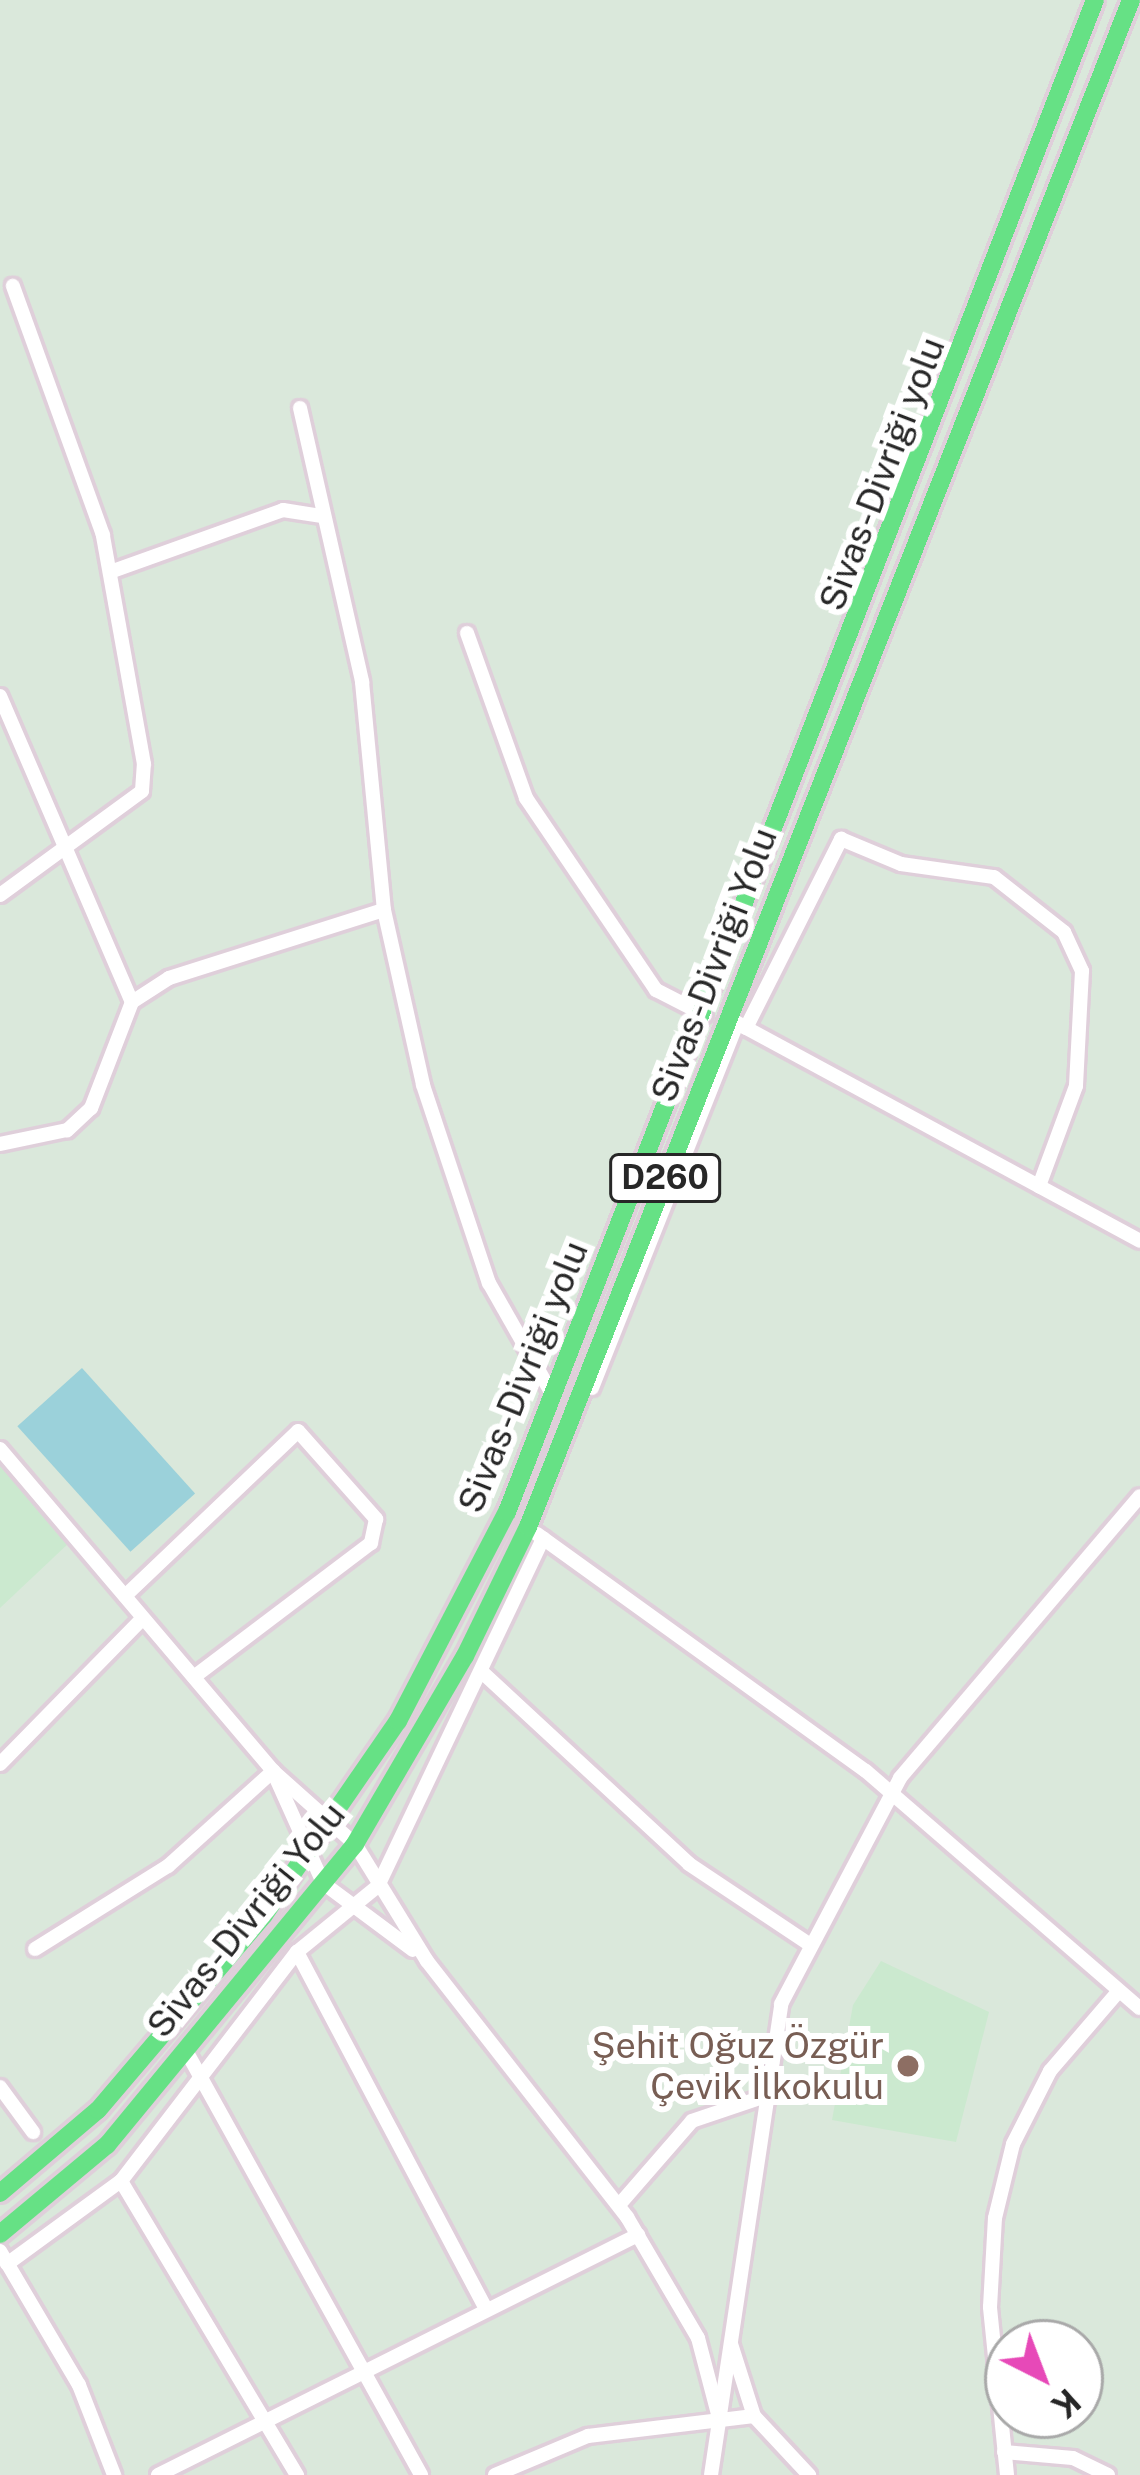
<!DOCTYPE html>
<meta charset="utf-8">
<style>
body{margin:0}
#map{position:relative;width:1140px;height:2475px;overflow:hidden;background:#dae8db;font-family:"Public Sans",sans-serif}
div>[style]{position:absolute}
.education>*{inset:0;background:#cbe9cf}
.green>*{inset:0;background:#9bd1da;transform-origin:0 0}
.roads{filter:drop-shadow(3px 0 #dfcfda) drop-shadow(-3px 0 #dfcfda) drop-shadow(0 3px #dfcfda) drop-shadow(0 -3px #dfcfda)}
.minor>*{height:14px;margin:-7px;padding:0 7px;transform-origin:7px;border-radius:7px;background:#fff}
.major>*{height:18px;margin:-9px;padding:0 9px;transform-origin:9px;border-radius:9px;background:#66e185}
.dots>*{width:33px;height:33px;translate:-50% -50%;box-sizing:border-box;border:6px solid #fff;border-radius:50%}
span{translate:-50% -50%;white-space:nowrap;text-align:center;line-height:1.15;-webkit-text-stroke:12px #fff;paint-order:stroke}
.shield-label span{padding:3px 9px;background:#fff;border:3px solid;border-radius:9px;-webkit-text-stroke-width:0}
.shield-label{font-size:33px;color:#272727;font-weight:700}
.street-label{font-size:36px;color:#272727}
.education-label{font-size:36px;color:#785e54}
.right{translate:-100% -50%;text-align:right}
.north{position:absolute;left:984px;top:2319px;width:120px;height:120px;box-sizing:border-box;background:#fff;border:3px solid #a9a9a9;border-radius:50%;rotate:138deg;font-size:33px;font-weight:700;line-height:48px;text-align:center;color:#272727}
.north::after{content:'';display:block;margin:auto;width:42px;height:54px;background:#e749b8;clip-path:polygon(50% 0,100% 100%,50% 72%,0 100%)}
</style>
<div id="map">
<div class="education">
<i style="clip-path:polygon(0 1465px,70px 1542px,0 1608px)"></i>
<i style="clip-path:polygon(881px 1961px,989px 2012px,956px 2142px,832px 2120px,853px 2005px)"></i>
</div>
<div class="green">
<i style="left:82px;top:1368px;width:169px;height:87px;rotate:48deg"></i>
</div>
<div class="roads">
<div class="minor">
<i style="left:300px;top:408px;width:281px;rotate:77.2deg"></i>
<i style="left:362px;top:682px;width:229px;rotate:84.5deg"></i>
<i style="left:384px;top:910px;width:179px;rotate:77.4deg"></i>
<i style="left:423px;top:1085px;width:209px;rotate:71.6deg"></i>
<i style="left:489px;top:1283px;width:125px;rotate:60.4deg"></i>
<i style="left:110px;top:572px;width:184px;rotate:-19.7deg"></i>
<i style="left:283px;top:510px;width:38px;rotate:9deg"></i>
<i style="left:467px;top:633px;width:175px;rotate:70.3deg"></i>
<i style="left:526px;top:798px;width:232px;rotate:55.9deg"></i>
<i style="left:656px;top:990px;width:55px;rotate:27deg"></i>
<i style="left:0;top:696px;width:333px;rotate:66.7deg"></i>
<i style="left:132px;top:1002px;width:114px;rotate:111.1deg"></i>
<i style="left:91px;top:1108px;width:33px;rotate:137deg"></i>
<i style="left:67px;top:1130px;width:68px;rotate:168.2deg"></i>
<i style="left:0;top:895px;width:176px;rotate:-36.2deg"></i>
<i style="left:142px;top:791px;width:27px;rotate:-86deg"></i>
<i style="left:144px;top:764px;width:233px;rotate:-100.2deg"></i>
<i style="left:103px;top:535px;width:265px;rotate:-109.9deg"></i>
<i style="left:132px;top:1002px;width:44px;rotate:-33deg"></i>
<i style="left:169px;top:978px;width:225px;rotate:-17.6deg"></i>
<i style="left:746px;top:1028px;width:212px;rotate:-63.3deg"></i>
<i style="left:841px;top:839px;width:65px;rotate:22.6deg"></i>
<i style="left:901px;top:864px;width:94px;rotate:8deg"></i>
<i style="left:994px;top:877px;width:89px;rotate:38.2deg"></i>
<i style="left:1064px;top:932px;width:43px;rotate:65.2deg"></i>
<i style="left:1082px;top:971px;width:115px;rotate:93deg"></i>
<i style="left:1076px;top:1086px;width:107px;rotate:110.3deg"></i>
<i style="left:592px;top:1388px;width:393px;rotate:-68.3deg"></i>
<i style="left:737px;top:1023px;width:458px;rotate:28.4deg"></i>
<i style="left:0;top:1449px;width:422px;rotate:49.7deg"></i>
<i style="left:273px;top:1771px;width:110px;rotate:41.7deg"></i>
<i style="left:355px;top:1844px;width:137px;rotate:58.4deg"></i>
<i style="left:427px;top:1961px;width:325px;rotate:52deg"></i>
<i style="left:627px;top:2217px;width:140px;rotate:59.6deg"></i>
<i style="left:698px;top:2338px;width:83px;rotate:75.3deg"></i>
<i style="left:537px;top:1534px;width:405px;rotate:35.8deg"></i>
<i style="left:866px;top:1771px;width:362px;rotate:40.9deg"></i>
<i style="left:125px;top:1596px;width:239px;rotate:-43.6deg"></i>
<i style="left:298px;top:1431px;width:118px;rotate:48.4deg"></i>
<i style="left:376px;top:1519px;width:25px;rotate:102deg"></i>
<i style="left:371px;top:1543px;width:222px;rotate:142.9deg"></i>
<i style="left:482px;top:1672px;width:282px;rotate:42.8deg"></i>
<i style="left:689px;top:1864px;width:144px;rotate:33.7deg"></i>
<i style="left:0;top:1764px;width:204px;rotate:-45.6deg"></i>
<i style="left:275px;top:1776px;width:117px;rotate:65.8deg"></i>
<i style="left:323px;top:1883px;width:112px;rotate:36.7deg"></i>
<i style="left:35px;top:1949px;width:157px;rotate:-32deg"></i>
<i style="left:168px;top:1866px;width:142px;rotate:-42.1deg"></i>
<i style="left:297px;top:1952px;width:399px;rotate:62.1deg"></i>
<i style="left:185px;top:2049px;width:487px;rotate:61deg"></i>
<i style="left:0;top:2087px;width:56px;rotate:53.7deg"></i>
<i style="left:121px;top:2181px;width:343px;rotate:59.1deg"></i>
<i style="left:619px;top:2205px;width:111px;rotate:-49deg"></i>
<i style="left:692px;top:2121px;width:72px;rotate:-18.7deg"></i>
<i style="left:0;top:2251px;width:156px;rotate:59.5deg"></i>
<i style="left:79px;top:2385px;width:97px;rotate:68.7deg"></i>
<i style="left:7px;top:2264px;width:141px;rotate:-36.1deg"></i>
<i style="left:121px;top:2181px;width:289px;rotate:-52.5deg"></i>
<i style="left:297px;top:1952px;width:104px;rotate:-39.2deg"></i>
<i style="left:378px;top:1886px;width:385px;rotate:-64.6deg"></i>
<i style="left:731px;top:2344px;width:76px;rotate:72.3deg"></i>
<i style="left:754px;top:2416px;width:81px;rotate:47deg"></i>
<i style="left:1004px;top:2452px;width:69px;rotate:5deg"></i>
<i style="left:1073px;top:2458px;width:39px;rotate:26deg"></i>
<i style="left:158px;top:2475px;width:537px;rotate:-26.57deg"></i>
<i style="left:495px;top:2475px;width:101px;rotate:-22.8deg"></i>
<i style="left:588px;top:2436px;width:167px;rotate:-6.9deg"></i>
<i style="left:711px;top:2475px;width:476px;rotate:-81.5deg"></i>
<i style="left:781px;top:2004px;width:255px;rotate:-62.2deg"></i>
<i style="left:900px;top:1778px;width:370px;rotate:-49.6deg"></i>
<i style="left:1007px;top:2475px;width:169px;rotate:-95.8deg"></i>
<i style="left:990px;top:2307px;width:89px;rotate:-86.8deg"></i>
<i style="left:995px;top:2218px;width:76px;rotate:-76.3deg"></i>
<i style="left:1013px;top:2144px;width:82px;rotate:-63.1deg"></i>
<i style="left:1050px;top:2071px;width:104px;rotate:-49.3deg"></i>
</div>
<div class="major">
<i style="left:0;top:2193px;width:128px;rotate:-40.3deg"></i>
<i style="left:98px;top:2110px;width:256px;rotate:-49.6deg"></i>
<i style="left:264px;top:1915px;width:236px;rotate:-55.4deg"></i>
<i style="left:398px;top:1721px;width:236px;rotate:-62.5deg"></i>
<i style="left:507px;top:1512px;width:1622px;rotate:-68.75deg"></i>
<i style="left:0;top:2234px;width:139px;rotate:-39.8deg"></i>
<i style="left:107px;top:2145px;width:390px;rotate:-50.5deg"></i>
<i style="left:355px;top:1844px;width:218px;rotate:-59.7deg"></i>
<i style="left:465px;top:1656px;width:144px;rotate:-64deg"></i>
<i style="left:528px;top:1527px;width:1642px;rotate:-68.45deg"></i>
</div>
</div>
<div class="dots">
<i style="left:908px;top:2066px;background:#8d6e63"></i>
</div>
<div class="shield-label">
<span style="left:665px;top:1178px">D260</span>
</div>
<div class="street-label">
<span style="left:882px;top:474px;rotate:-69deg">Sivas-Divriği yolu</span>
<span style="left:714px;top:965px;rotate:-69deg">Sivas-Divriği Yolu</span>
<span style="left:523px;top:1377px;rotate:-68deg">Sivas-Divriği yolu</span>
<span style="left:246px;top:1920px;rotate:-51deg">Sivas-Divriği Yolu</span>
</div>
<div class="education-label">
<span class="right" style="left:884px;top:2066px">Şehit Oğuz Özgür<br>Çevik İlkokulu</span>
</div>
<div class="north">K</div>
</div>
